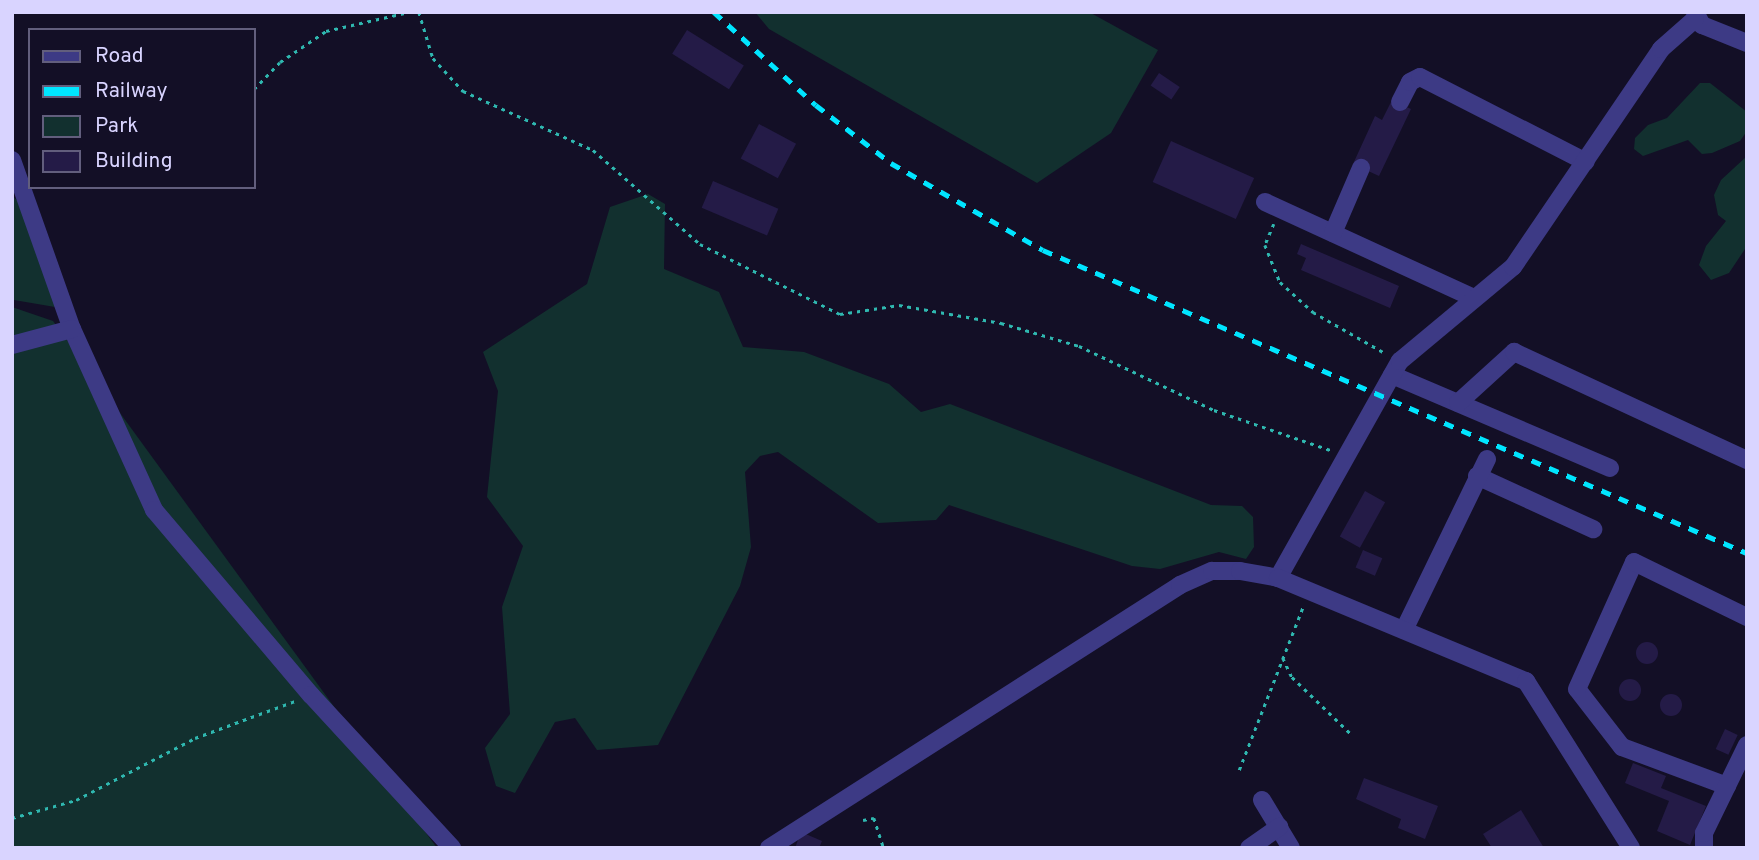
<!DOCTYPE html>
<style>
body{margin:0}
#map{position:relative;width:1759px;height:860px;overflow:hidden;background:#130f26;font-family:Overpass,sans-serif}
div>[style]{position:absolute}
.green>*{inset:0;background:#12302f}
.building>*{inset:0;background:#241b47;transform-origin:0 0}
.round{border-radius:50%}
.path>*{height:2.5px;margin-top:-1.25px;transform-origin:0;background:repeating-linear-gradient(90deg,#2fb8b0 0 3.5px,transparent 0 8.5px)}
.minor>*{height:18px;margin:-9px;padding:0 9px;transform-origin:9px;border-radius:9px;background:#3d3a85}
.rail>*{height:4.5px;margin-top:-2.25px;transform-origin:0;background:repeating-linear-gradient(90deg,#00e5ff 0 10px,transparent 0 19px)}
span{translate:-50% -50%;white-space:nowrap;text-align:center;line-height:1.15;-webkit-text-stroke:7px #130f26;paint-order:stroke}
.frame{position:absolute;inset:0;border:14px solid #d9d4ff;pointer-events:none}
.legend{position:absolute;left:28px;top:28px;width:228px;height:161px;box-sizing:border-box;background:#130f26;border:2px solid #625e7d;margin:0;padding:9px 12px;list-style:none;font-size:21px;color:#d9d4ff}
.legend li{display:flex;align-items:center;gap:14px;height:35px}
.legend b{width:35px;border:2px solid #625e7d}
</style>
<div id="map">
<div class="green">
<i style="clip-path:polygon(755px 12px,1089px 12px,1158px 50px,1111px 133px,1037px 183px,769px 29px)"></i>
<i style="clip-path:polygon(1700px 83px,1710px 83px,1747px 112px,1747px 131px,1740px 141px,1712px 153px,1702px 154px,1688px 140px,1643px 156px,1634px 149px,1635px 138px,1648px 125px,1667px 118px)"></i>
<i style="clip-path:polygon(1747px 156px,1747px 246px,1729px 273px,1711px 280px,1699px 265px,1706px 246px,1726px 221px,1718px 215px,1714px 195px,1721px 180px)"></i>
<i style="clip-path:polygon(648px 194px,665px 204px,664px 269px,719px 292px,743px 347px,804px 352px,889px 384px,921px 412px,950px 404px,1211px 505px,1242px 506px,1253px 517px,1254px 547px,1246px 559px,1219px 552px,1160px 569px,1132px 566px,949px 505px,936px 520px,878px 523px,778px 452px,760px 456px,745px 472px,751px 547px,740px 586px,658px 745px,597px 750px,575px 718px,555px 722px,515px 793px,496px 786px,485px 748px,510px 714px,502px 607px,523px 546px,487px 497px,498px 391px,483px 352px,587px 284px,610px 207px)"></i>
<i style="clip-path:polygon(12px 196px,34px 214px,63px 294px,55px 307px,14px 300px)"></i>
<i style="clip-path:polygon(12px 307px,53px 321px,437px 848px,12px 848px)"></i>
</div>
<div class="building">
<i style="left:687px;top:30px;width:67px;height:28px;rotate:32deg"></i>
<i style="left:1159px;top:73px;width:25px;height:15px;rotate:34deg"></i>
<i style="clip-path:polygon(1392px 100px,1411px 109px,1379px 176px,1353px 164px,1375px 116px,1382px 120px)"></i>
<i style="left:759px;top:124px;width:42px;height:39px;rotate:28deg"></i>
<i style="left:1171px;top:141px;width:91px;height:45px;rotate:24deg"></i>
<i style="left:713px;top:181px;width:71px;height:29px;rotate:23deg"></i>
<i style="clip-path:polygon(1301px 244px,1399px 286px,1390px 308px,1301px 270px,1306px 258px,1297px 254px)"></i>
<i style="left:1365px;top:491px;width:23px;height:52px;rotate:29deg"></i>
<i style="left:1363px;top:550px;width:21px;height:19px;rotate:23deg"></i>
<i class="round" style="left:1636px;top:642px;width:22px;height:22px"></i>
<i class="round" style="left:1619px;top:679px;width:22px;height:22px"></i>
<i class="round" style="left:1660px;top:694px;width:22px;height:22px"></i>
<i style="left:1725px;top:729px;width:14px;height:22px;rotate:25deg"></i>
<i style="clip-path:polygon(1633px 763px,1666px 776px,1661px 788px,1706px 806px,1690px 845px,1657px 831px,1669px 801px,1625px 783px)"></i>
<i style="clip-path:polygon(1364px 778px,1438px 806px,1425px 839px,1398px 828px,1401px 819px,1356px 799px)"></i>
<i style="clip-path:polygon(1521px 810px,1544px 848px,1492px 848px,1483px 834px)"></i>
<i style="clip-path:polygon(801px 832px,822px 841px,819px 848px,795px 848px)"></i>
</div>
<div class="path">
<i style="left:419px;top:12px;width:48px;rotate:73.1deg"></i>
<i style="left:433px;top:58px;width:45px;rotate:47.7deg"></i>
<i style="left:463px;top:91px;width:143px;rotate:24.4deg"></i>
<i style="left:593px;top:150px;width:142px;rotate:41.3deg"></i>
<i style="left:700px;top:244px;width:157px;rotate:26.6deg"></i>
<i style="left:840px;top:314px;width:60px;rotate:-8.7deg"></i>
<i style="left:899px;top:305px;width:104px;rotate:10deg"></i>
<i style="left:1001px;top:323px;width:81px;rotate:16.4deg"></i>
<i style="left:1079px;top:346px;width:149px;rotate:25.4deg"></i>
<i style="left:1214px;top:410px;width:123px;rotate:19deg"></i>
<i style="left:254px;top:89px;width:37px;rotate:-46deg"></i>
<i style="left:280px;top:62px;width:55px;rotate:-34deg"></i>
<i style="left:326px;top:31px;width:85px;rotate:-12.9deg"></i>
<i style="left:1274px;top:224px;width:23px;rotate:113deg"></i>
<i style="left:1265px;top:245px;width:40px;rotate:68deg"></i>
<i style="left:1280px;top:282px;width:45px;rotate:42.3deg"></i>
<i style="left:1313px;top:312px;width:83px;rotate:29.7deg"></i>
<i style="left:1283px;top:658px;width:21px;rotate:65deg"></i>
<i style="left:1292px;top:677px;width:81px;rotate:44deg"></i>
<i style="left:1239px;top:770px;width:175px;rotate:-68.6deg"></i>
<i style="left:12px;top:818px;width:66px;rotate:-15.7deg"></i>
<i style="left:76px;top:800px;width:134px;rotate:-27.5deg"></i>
<i style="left:195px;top:738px;width:107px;rotate:-20.3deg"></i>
<i style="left:863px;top:820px;width:11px;rotate:-10deg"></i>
<i style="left:874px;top:818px;width:32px;rotate:72deg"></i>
</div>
<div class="minor">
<i style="left:1695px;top:12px;width:15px;rotate:62deg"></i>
<i style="left:1702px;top:25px;width:48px;rotate:21.8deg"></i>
<i style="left:1400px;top:102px;width:22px;rotate:-63deg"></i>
<i style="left:1410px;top:82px;width:11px;rotate:-27deg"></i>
<i style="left:1420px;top:77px;width:186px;rotate:27.1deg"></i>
<i style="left:12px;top:160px;width:179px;rotate:70.5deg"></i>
<i style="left:72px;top:329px;width:199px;rotate:65.6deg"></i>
<i style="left:154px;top:510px;width:243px;rotate:49.7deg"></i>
<i style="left:311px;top:695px;width:208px;rotate:47.3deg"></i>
<i style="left:1265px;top:202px;width:228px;rotate:24.7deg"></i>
<i style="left:1333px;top:233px;width:71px;rotate:-66.7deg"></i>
<i style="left:12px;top:345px;width:62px;rotate:-14.9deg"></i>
<i style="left:1392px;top:375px;width:237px;rotate:23.1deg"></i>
<i style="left:1458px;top:403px;width:76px;rotate:-42.3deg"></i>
<i style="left:1514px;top:352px;width:257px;rotate:24.9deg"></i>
<i style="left:1477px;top:476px;width:128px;rotate:24.6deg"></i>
<i style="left:1278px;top:578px;width:249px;rotate:-60.7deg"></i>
<i style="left:1400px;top:361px;width:147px;rotate:-39.8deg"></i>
<i style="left:1513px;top:267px;width:263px;rotate:-55.8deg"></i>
<i style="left:1661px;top:49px;width:45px;rotate:-41.4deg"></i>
<i style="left:1404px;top:630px;width:190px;rotate:-64.1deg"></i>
<i style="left:1727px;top:786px;width:112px;rotate:-159.6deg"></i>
<i style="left:1622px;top:747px;width:73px;rotate:-127.8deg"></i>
<i style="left:1577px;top:689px;width:139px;rotate:-65.8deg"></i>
<i style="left:1634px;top:562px;width:126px;rotate:26deg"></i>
<i style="left:1262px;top:800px;width:56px;rotate:58.9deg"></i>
<i style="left:769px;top:848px;width:488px;rotate:-32.6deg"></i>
<i style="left:1180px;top:585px;width:35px;rotate:-24deg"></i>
<i style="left:1212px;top:571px;width:28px"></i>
<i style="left:1240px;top:571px;width:39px;rotate:10deg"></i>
<i style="left:1278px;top:578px;width:269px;rotate:22.6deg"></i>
<i style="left:1526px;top:681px;width:197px;rotate:57.8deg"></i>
<i style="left:1249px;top:848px;width:37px;rotate:-35deg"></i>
<i style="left:1704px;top:848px;width:15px;rotate:-90deg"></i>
<i style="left:1704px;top:833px;width:98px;rotate:-64deg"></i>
</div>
<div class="rail">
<i style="left:714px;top:12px;width:138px;rotate:42.4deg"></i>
<i style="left:816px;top:105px;width:95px;rotate:37.7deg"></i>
<i style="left:891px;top:163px;width:175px;rotate:29.8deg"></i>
<i style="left:1043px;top:250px;width:766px;rotate:23.29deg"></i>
</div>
<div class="frame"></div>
<ul class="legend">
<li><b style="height:9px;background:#3d3a85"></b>Road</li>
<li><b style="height:9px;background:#00e5ff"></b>Railway</li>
<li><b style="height:19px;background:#12302f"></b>Park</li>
<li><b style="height:19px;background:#241b47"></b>Building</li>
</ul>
</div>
